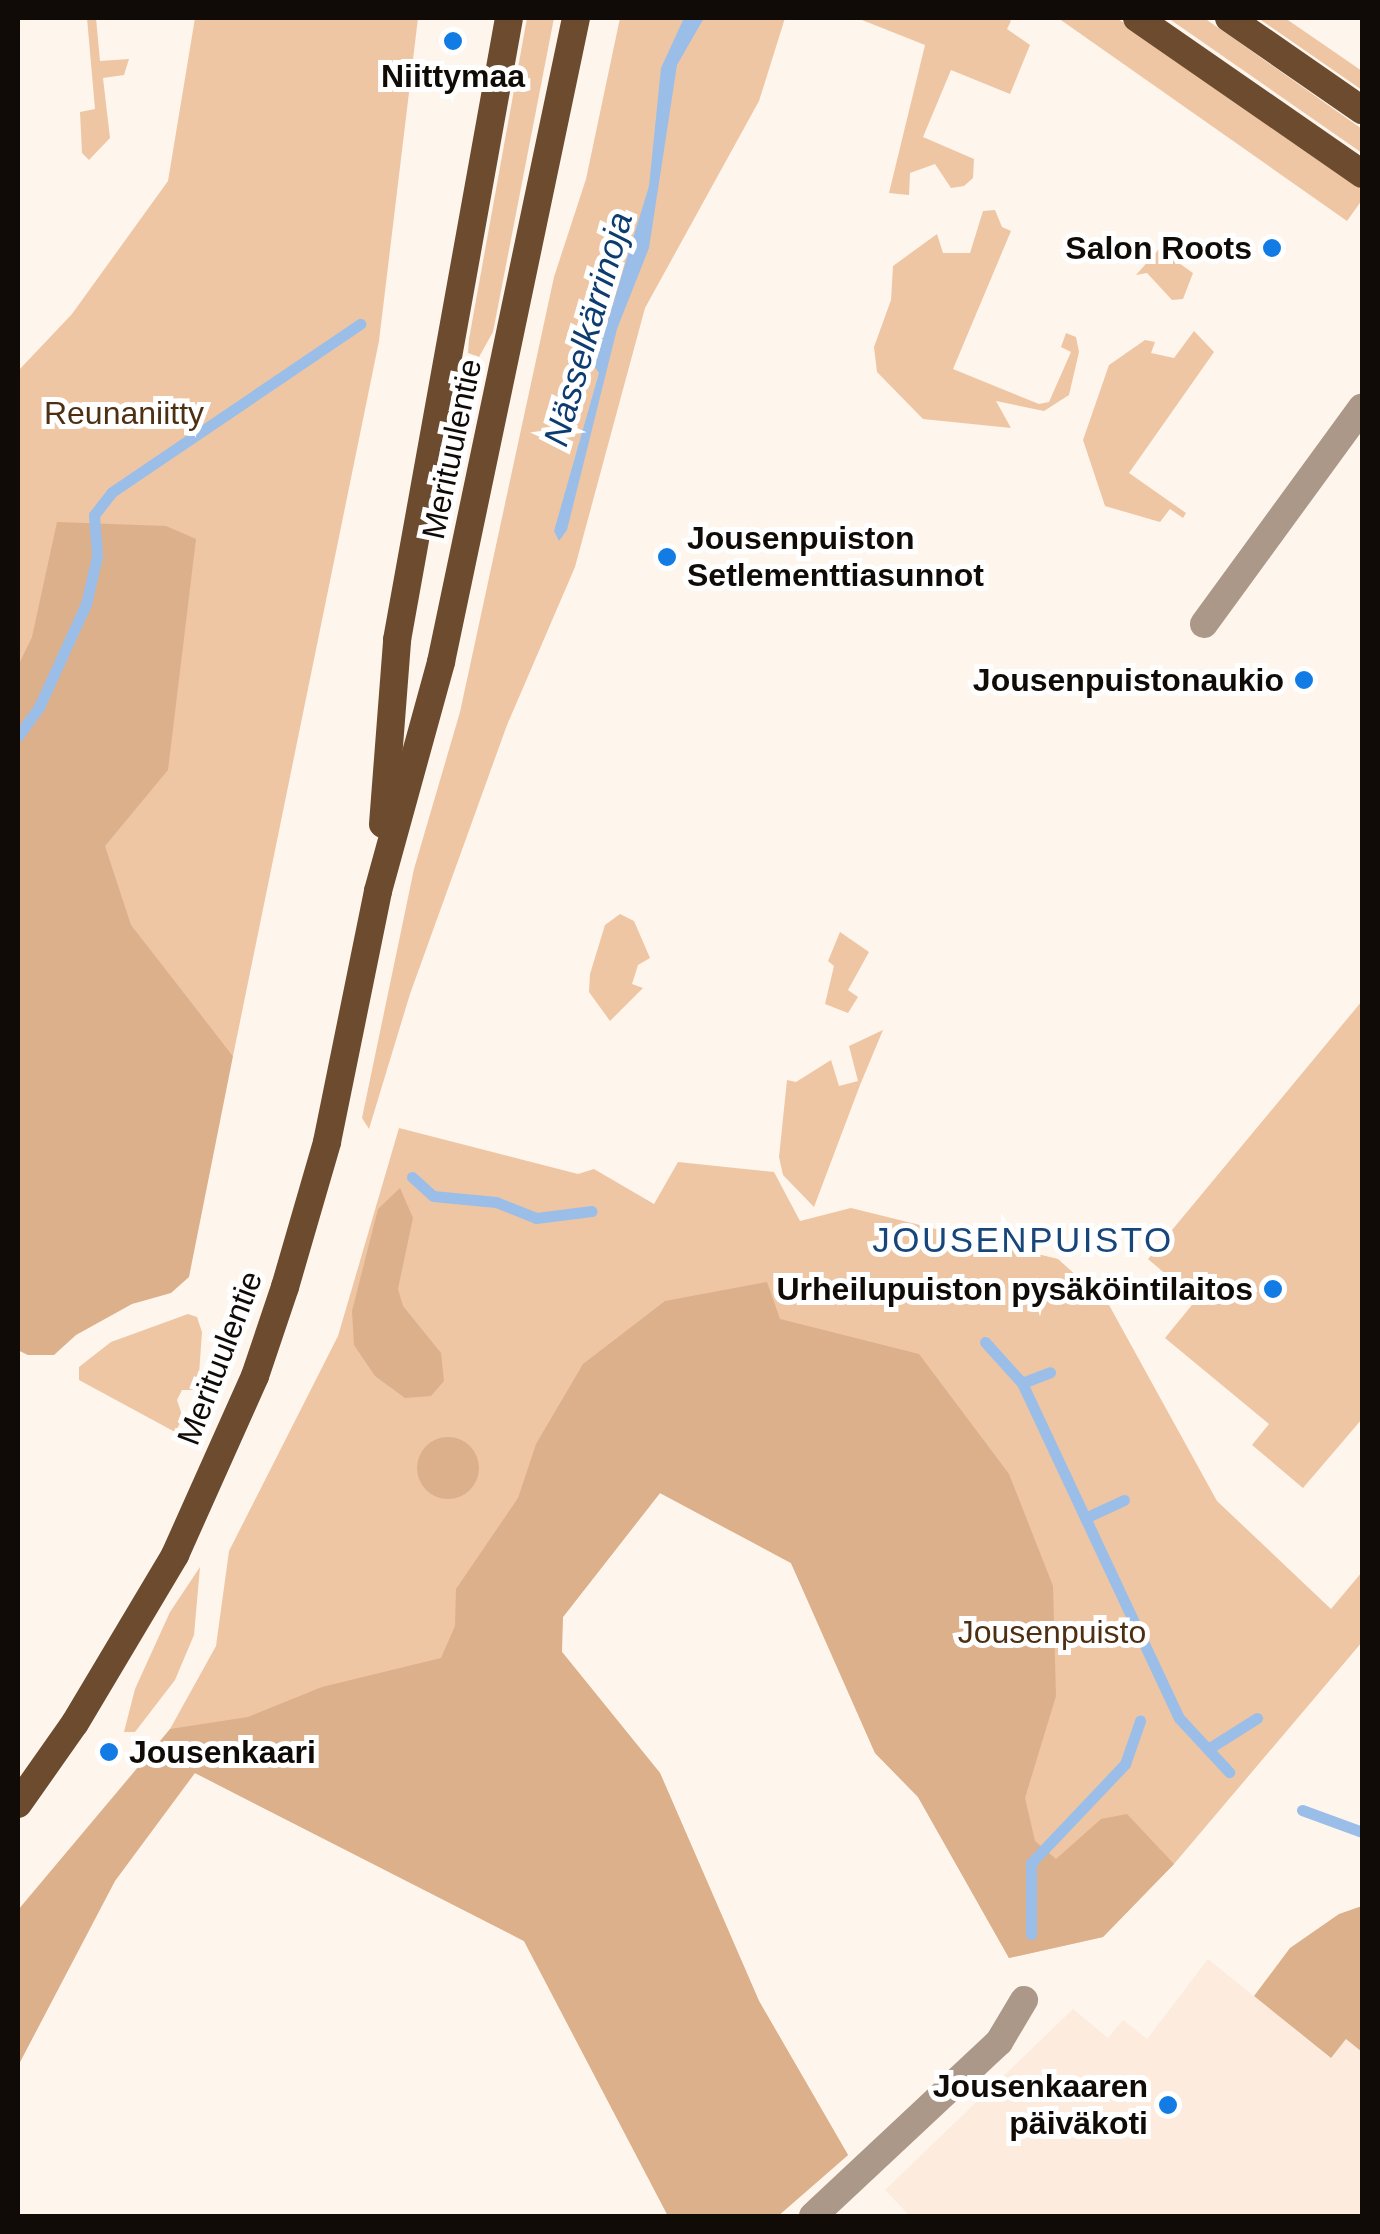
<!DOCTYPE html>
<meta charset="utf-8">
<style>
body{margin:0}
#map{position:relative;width:1380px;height:2234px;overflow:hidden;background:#fef5ed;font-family:Helvetica,sans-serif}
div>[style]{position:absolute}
.built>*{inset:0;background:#fdebdd}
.green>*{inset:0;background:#eec6a4}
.forest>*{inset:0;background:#dcb08a}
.round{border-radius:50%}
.water>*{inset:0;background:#9bbee9}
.stream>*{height:11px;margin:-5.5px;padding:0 5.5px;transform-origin:5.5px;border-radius:5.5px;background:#9bbee9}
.minor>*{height:28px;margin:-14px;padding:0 14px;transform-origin:14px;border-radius:14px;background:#ab9888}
.primary>*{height:28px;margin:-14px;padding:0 14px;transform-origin:14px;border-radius:14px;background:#6c4b2e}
.dots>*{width:28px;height:28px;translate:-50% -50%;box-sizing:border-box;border:5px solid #fff;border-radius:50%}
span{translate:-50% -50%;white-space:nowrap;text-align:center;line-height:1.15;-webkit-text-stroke:10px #fff;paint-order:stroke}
.poi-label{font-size:32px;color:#100b07;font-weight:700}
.right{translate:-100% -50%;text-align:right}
.left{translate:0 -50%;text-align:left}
.park-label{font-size:32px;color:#4e2f12}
.street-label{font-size:32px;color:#100b07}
.water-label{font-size:35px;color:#0c3c70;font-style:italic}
.neighbourhood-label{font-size:35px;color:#19467a;letter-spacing:2.5px}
.frame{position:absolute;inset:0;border:20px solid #100b07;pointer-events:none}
</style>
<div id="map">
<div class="built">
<i style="clip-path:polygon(1208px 1959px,1330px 2058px,1346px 2039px,1362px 2052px,1362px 2216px,910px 2216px,885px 2190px,1073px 2009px,1108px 2038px,1123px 2020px,1147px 2039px)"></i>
</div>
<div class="green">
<i style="clip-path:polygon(87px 18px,96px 18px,100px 61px,129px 59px,124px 75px,103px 78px,110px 138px,89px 160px,82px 153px,80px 112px,95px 109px)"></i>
<i style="clip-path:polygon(195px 18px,418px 18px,379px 341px,233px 1056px,131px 926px,28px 1355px,18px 1350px,18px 371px,72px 314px,168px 181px)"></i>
<i style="clip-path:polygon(527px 18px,554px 18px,493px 332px,479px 357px,468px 353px,469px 339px)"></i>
<i style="clip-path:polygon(620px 18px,785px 18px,759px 101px,645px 308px,575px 567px,507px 725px,410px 994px,369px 1129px,362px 1118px,414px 869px,460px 712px,554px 277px,586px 179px)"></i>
<i style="clip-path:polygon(857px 18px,1006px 18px,1011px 21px,1007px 29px,1030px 45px,1010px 94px,951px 70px,923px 137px,974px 159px,973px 178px,964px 186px,951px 188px,935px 164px,910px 173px,909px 195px,889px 193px,925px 45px)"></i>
<i style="clip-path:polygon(1058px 18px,1117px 18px,1362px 190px,1362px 200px,1347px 221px)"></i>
<i style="clip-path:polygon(1168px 18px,1204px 18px,1236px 40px,1362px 129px,1362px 153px)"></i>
<i style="clip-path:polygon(1258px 18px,1285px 18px,1362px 71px,1362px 90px)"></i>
<i style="clip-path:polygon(995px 210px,1002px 227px,1011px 231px,953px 369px,1039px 404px,1049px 402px,1071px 352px,1061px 347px,1066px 333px,1076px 337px,1079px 352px,1069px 395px,1044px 411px,996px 401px,1011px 428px,923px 419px,877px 372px,874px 347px,891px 300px,893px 266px,937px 234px,943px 253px,970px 253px,983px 211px)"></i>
<i style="clip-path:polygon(1159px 249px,1193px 273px,1183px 299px,1172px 300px,1147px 273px,1136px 275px)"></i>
<i style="clip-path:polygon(1194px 331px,1214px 352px,1129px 473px,1186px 513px,1183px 518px,1170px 509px,1160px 522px,1105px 506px,1083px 440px,1109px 365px,1145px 340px,1155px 342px,1151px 353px,1174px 358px)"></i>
<i style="clip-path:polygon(620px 914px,634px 921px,650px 958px,638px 965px,632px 984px,643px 988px,610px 1021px,589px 992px,590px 974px,605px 925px)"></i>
<i style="clip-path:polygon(840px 932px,869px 952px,848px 990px,858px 997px,848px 1013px,825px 1004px,834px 966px,828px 961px)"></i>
<i style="clip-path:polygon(1362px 1001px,1362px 1419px,1303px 1488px,1252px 1445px,1269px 1424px,1165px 1338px,1196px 1300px,1148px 1259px)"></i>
<i style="clip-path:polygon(883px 1030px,860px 1085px,814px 1207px,783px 1175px,779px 1157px,787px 1080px,796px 1082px,831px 1060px,839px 1086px,858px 1081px,849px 1046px)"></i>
<i style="clip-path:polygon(399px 1128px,578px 1174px,594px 1169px,654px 1204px,678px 1162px,774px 1172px,800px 1221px,851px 1208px,1058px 1259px,1109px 1305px,1217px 1501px,1331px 1609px,1362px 1572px,1362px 1642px,1174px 1864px,1103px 1937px,1009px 1958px,918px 1797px,875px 1753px,791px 1563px,660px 1493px,563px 1617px,558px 1638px,562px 1652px,660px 1773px,759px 2001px,848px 2155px,778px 2216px,668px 2216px,524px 1941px,195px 1773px,170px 1729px,216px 1646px,229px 1551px,338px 1336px)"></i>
<i style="clip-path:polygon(188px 1314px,197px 1317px,202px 1332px,199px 1374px,193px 1390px,182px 1390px,177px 1400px,183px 1418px,175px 1432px,79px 1380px,79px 1367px,111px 1342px)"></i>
<i style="clip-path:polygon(200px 1567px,194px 1635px,175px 1680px,135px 1732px,124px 1732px,135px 1689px,170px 1612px)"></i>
</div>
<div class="forest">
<i style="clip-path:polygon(57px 522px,166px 526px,196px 539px,168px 770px,105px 846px,131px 925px,233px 1056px,189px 1277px,171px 1293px,132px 1304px,76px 1335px,54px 1355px,28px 1355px,18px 1350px,18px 666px,32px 637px)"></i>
<i style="clip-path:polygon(400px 1188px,413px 1218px,398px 1289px,403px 1306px,441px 1353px,444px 1381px,431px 1396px,405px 1398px,375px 1376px,354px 1345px,352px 1311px,378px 1209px)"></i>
<i style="clip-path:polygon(767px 1282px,780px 1319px,919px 1354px,1009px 1474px,1053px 1586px,1056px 1696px,1025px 1798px,1035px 1841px,1056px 1859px,1101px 1819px,1127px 1814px,1174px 1864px,1103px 1937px,1009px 1958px,918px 1797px,875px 1753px,791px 1563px,660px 1493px,563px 1617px,562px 1652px,660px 1773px,759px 2001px,848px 2155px,778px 2216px,668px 2216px,524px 1941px,195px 1773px,115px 1881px,18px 2066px,18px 1910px,170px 1729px,248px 1717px,322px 1687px,441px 1658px,455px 1626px,456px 1589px,518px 1498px,536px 1444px,583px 1364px,665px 1301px)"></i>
<i class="round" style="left:417px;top:1437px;width:62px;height:62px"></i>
<i style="clip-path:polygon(1362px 1906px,1362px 2052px,1346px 2039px,1331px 2058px,1254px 1996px,1290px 1948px,1339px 1914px)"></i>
</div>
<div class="water">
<i style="clip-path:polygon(684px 18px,704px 18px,677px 65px,649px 248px,617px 329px,567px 530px,559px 541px,554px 531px,599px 373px,594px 366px,649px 186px,661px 68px)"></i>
</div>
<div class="stream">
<i style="left:18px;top:736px;width:36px;rotate:-54deg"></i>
<i style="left:39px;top:707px;width:113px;rotate:-65.5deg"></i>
<i style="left:86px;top:604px;width:49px;rotate:-77.1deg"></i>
<i style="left:97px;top:556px;width:41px;rotate:-94.2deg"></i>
<i style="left:94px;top:515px;width:29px;rotate:-52deg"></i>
<i style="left:112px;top:492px;width:300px;rotate:-34.1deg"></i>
<i style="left:412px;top:1177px;width:28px;rotate:42deg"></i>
<i style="left:433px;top:1196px;width:63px;rotate:5.4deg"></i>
<i style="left:496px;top:1202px;width:43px;rotate:21.8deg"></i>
<i style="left:536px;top:1218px;width:56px;rotate:-7.1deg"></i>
<i style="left:985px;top:1342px;width:55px;rotate:47.9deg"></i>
<i style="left:1022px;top:1383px;width:370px;rotate:64.9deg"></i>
<i style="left:1179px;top:1718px;width:74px;rotate:47.2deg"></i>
<i style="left:1022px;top:1383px;width:30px;rotate:-21deg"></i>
<i style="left:1085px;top:1518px;width:43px;rotate:-24.8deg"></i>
<i style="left:1208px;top:1749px;width:58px;rotate:-32.3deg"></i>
<i style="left:1302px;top:1810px;width:64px;rotate:20.1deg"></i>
<i style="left:1031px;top:1934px;width:71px;rotate:-90deg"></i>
<i style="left:1031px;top:1863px;width:137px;rotate:-46.5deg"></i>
<i style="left:1125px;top:1764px;width:46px;rotate:-70.8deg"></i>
</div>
<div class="minor">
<i style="left:1204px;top:624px;width:268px;rotate:-53.9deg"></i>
<i style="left:813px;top:2216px;width:255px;rotate:-43.1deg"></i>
<i style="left:999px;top:2042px;width:49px;rotate:-59.2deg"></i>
</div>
<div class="primary">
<i style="left:1137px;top:18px;width:274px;rotate:34.7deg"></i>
<i style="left:1229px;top:18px;width:162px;rotate:34.7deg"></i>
<i style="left:383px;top:824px;width:185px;rotate:-85.6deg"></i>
<i style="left:397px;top:640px;width:632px;rotate:-79.79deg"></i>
<i style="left:18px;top:1804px;width:99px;rotate:-54.9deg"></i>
<i style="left:75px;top:1723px;width:196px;rotate:-59.2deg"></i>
<i style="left:175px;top:1555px;width:196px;rotate:-65.9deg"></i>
<i style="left:255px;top:1376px;width:94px;rotate:-71.4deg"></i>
<i style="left:285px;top:1287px;width:151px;rotate:-73.8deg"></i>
<i style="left:327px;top:1142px;width:256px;rotate:-78.5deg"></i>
<i style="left:378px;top:891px;width:238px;rotate:-74.6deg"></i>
<i style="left:441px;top:662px;width:658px;rotate:-78.16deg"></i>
</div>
<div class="dots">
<i style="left:453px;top:41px;background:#137ce4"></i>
<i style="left:1272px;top:248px;background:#137ce4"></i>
<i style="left:667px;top:557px;background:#137ce4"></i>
<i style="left:1304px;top:680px;background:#137ce4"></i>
<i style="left:1273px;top:1289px;background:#137ce4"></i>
<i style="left:109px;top:1752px;background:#137ce4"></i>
<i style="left:1168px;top:2105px;background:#137ce4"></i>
</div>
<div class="poi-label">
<span style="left:453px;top:76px">Niittymaa</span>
<span class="right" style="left:1252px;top:248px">Salon Roots</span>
<span class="left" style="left:687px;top:557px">Jousenpuiston<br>Setlementtiasunnot</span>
<span class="right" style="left:1284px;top:680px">Jousenpuistonaukio</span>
<span class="right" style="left:1253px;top:1289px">Urheilupuiston pysäköintilaitos</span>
<span class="left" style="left:129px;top:1752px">Jousenkaari</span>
<span class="right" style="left:1148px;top:2105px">Jousenkaaren<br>päiväkoti</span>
</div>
<div class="park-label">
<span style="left:124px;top:413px">Reunaniitty</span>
<span style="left:1052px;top:1632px">Jousenpuisto</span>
</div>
<div class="street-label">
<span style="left:452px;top:449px;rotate:-78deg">Merituulentie</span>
<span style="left:220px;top:1358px;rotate:-69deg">Merituulentie</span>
</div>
<div class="water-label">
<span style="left:588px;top:329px;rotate:-74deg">Nässelkärrinoja</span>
</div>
<div class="neighbourhood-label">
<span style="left:1023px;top:1240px">JOUSENPUISTO</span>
</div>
<div class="frame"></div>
</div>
